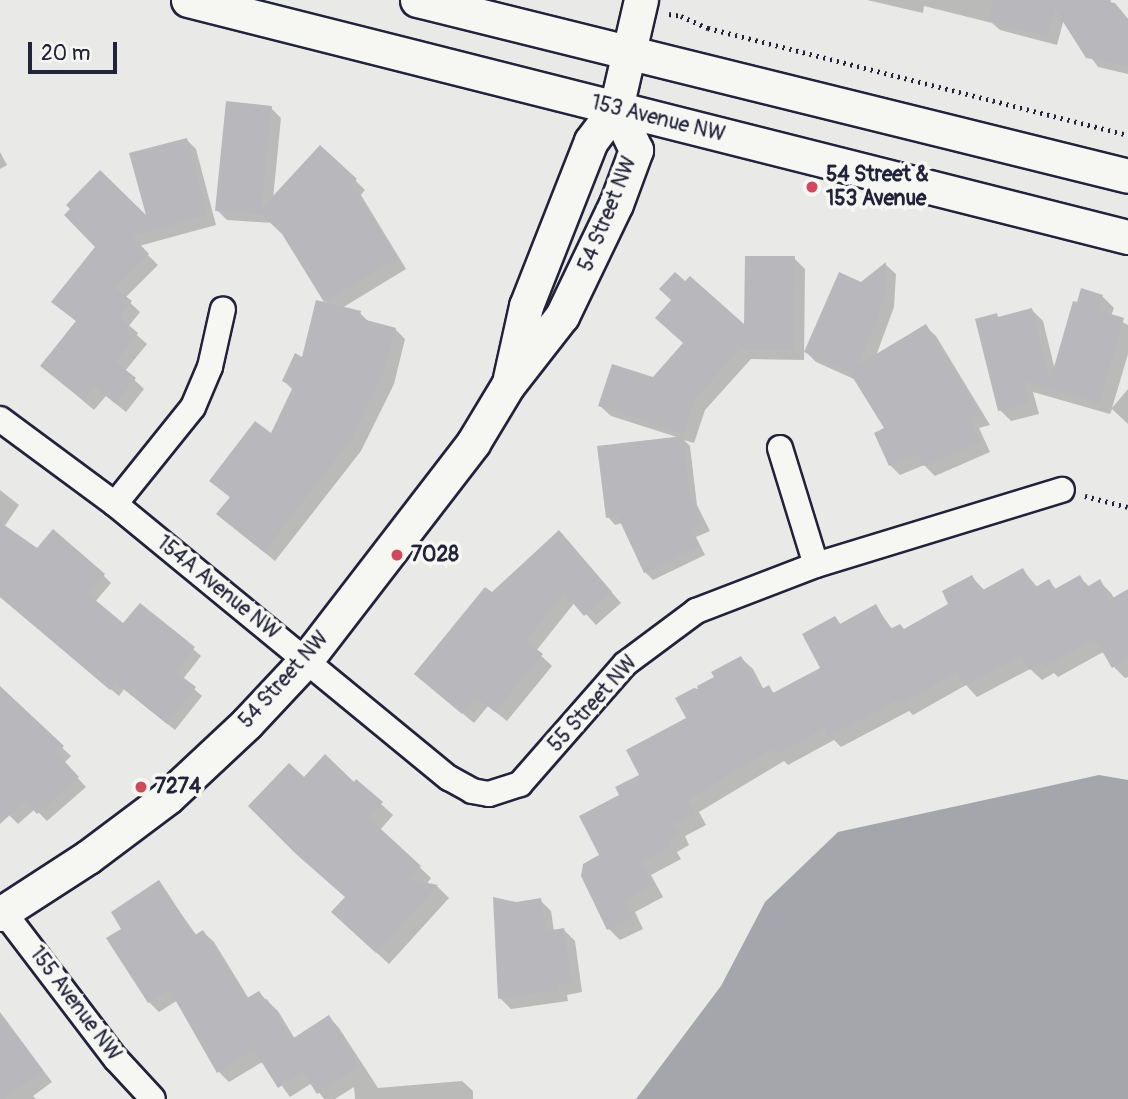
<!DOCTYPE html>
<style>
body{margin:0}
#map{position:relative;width:1128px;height:1099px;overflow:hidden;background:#e9e9e7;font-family:Pangolin,sans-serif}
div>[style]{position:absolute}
.water>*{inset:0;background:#a5a5ac}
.shadow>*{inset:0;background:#0003}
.building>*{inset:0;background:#b8b8bc}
.path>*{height:4.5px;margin-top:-2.25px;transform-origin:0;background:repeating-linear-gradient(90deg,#22223b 0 2px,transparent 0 7px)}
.roads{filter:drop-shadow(2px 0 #22223b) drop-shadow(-2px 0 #22223b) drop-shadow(0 2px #22223b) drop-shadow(0 -2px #22223b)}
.street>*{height:24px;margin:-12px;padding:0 12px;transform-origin:12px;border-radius:12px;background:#f6f6f2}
.secondary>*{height:33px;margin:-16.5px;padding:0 16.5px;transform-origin:16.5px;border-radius:16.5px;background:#f6f6f2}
.dots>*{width:19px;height:19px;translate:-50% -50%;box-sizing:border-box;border:4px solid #f6f6f2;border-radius:50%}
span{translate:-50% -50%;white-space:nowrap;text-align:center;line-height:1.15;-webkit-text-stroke:7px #f6f6f2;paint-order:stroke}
.street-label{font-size:21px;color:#22223b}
.poi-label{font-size:21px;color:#22223b;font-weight:700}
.left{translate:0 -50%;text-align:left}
.scale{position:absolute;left:28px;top:42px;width:89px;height:32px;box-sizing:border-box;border:4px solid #22223b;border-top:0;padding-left:9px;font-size:21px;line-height:24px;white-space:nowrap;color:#22223b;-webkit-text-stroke:5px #f6f6f2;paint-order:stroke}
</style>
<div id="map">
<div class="water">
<i style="clip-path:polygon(1099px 775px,1128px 780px,1128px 1099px,636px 1099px,721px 986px,765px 902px,838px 832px)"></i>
</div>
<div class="shadow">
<i style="clip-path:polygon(867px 0,1111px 0,1110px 4px,1128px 19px,1128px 74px,1098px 67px,1064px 19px,1057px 45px,1000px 30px,992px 23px,924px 6px,923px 13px)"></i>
<i style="clip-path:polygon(271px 108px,281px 118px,273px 199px,355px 180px,365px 190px,361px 195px,406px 269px,342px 308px,360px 313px,370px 323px,395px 329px,405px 339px,394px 384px,361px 451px,275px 561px,229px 524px,231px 498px,211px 481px,272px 436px,293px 390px,284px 381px,303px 359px,328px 305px,285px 234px,273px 223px,227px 220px,217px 210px)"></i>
<i style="clip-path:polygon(186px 139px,196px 149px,216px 225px,139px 246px,158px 265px,125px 298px,140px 312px,128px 327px,147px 344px,125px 371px,144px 389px,126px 412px,106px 396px,94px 410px,42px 366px,77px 322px,54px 302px,149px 221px)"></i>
<i style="clip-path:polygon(0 152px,7px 165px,0 169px)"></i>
<i style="clip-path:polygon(794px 258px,805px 269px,804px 360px,751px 359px,705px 410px,694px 443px,684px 440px,690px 446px,697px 505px,710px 531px,696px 537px,705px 555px,653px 580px,645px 572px,622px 523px,615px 525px,608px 517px,680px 438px,611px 416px,600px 406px,746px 328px)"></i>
<i style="clip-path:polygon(886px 265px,896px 274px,894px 307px,876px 356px,925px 326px,936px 336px,990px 425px,979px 428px,990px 452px,935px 476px,924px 465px,900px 475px,890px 465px,887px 429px,856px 380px,816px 362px,806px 352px,861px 284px)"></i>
<i style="clip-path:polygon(1102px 296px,1114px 308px,1111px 316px,1128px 325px,1128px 354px,1112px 408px,1128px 389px,1128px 424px,1112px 409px,1110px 414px,1033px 392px,1039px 414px,1011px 421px,1000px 410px,996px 315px,1000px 318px,1032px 310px,1043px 321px,1055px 370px)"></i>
<i style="clip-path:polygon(0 490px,19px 505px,4px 527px,37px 551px,103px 575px,111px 583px,95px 602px,124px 625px,193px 649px,201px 656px,183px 679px,202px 696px,175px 730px,124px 689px,119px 696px,0 597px)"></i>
<i style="clip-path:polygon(569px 543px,621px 603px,596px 625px,575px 602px,536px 651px,552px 666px,507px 721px,488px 706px,474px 723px,416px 674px,492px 595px)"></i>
<i style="clip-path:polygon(1023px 570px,1038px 588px,1049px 582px,1057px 590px,1079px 577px,1090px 587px,1099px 581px,1111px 593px,1122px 613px,1128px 591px,1128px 677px,1125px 678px,1114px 667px,1105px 651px,1058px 677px,1054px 673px,1042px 680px,1030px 669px,977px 697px,966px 685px,913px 715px,909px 711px,841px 747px,834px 740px,788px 765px,784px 761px,699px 812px,706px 825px,685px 836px,689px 845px,677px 852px,681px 859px,651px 875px,663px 897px,635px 912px,643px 929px,620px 940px,609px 929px,602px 856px,622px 795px,689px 719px,701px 692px,716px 678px,741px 658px,753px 669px,764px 690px,768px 687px,775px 694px,823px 669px,835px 619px,842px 625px,875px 606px,893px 630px,905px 631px,951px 605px,972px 577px,985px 591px)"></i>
<i style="clip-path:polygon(0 689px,71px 756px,64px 763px,86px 787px,47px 821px,35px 809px,18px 824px,0 806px)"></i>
<i style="clip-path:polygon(304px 780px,354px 784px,357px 782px,393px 815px,380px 830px,431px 878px,426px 885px,438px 887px,449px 898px,389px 964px,344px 923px,346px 897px)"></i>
<i style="clip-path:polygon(158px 882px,197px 936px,203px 932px,214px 942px,249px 999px,259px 993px,278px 1011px,295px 1039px,329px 1017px,339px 1028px,378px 1088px,462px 1081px,473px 1091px,473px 1099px,355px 1099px,354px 1087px,335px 1099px,324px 1099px,312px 1083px,290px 1097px,264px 1061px,229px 1082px,219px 1072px,178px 1000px,159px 1012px,149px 1002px,123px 929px)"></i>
<i style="clip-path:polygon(540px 900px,551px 911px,554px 931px,564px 930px,575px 941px,582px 992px,567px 995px,568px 1001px,511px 1009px,500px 998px)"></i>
<i style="clip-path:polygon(0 1013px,52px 1082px,33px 1096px,36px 1099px,0 1099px)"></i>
</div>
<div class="building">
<i style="clip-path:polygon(994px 0,1099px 0,1115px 3px,1128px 19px,1128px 66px,1086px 58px,1055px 9px,1048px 37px,988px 21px)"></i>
<i style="clip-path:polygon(226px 101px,272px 106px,261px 209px,320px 145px,357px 179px,352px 184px,397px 258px,325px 302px,361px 311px,359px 318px,396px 328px,384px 373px,351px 440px,264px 552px,216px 514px,230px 497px,209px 481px,255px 421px,271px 433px,293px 387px,282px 381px,295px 353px,302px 357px,316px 300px,324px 302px,282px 234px,261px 214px,215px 211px)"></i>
<i style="clip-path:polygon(187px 138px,207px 215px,132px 236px,149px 254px,115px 288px,132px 301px,119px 317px,138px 333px,116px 362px,136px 378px,115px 403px,95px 387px,84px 401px,40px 366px,76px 321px,51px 302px,95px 247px,64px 215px,70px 209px,66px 205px,100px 170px,146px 215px,129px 153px)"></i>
<i style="clip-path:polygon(745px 256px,795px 256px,794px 350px,740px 349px,695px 399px,684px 434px,598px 406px,612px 364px,653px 377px,683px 343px,655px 318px,671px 300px,659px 289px,675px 272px,685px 281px,690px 276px,744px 324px)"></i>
<i style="clip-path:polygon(886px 262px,885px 296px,877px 313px,880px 315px,858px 365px,926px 324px,981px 415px,970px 418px,980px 442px,923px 466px,917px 454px,889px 466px,874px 433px,884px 428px,850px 373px,804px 352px,839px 272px,861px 282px)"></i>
<i style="clip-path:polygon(1081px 288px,1103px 295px,1098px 310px,1124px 318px,1099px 403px,1023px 381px,1029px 403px,998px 411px,975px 319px,997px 313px,998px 317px,1032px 308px,1050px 381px,1073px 301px,1077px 302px)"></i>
<i style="clip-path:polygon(683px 436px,690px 495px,703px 523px,690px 529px,699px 547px,644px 573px,617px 515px,606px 518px,597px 446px)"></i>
<i style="clip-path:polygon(0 522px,37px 548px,53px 529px,105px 574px,88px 594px,123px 623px,140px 603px,195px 647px,176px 672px,196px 687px,167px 724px,116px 683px,110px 690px,0 597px)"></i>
<i style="clip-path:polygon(559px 530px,612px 592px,584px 616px,564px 593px,526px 641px,543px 654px,495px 712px,476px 697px,462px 714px,414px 674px,485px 587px,492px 592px)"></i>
<i style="clip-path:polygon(1023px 568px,1034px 588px,1049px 579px,1055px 589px,1080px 575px,1087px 587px,1100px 579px,1111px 599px,1128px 589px,1128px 659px,1112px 668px,1095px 639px,1045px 667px,1042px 662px,1029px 670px,1021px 656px,964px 686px,957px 672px,900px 705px,897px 700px,828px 737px,824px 728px,775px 755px,772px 749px,688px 800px,695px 813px,674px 824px,679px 833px,667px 840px,671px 847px,641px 863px,653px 885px,625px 900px,633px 917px,607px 930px,581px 876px,583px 864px,599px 855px,579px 816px,619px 795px,615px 787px,639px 775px,626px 750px,686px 718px,675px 698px,694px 688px,698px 689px,697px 686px,714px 677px,711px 672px,741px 656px,760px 690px,769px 685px,773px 693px,820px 668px,802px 634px,835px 616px,840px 624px,876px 604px,890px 629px,900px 624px,904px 629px,948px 604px,942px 591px,972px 575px,981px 591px)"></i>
<i style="clip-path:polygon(0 686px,64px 746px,57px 753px,79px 777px,37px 814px,25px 801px,0 824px)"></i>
<i style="clip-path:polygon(325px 754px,354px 782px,356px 779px,383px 802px,369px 818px,421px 866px,409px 879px,438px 885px,376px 953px,331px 912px,345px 897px,296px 854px,248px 806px,289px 763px,304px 777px)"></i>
<i style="clip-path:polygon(159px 880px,195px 935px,203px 930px,247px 998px,259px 991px,265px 1000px,267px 999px,292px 1039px,329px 1015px,361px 1065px,317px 1094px,303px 1072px,278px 1088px,254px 1050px,217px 1073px,169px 989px,148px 1003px,106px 938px,121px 929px,111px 912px)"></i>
<i style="clip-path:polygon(493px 897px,516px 902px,541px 898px,546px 931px,564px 928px,572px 982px,557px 984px,558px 990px,498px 999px)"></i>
<i style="clip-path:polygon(0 1012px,43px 1070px,4px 1099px,0 1099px)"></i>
</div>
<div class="path">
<i style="left:669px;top:14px;width:12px;rotate:9deg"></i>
<i style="left:681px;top:16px;width:30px;rotate:24deg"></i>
<i style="left:708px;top:28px;width:433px;rotate:14.3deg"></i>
<i style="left:1085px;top:496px;width:44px;rotate:14.3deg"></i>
</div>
<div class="roads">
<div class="street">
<i style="left:0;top:419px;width:143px;rotate:36.5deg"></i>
<i style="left:115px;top:504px;width:432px;rotate:39.4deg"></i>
<i style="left:449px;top:778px;width:26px;rotate:29deg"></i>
<i style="left:472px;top:791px;width:17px;rotate:10deg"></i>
<i style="left:489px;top:794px;width:33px;rotate:-18deg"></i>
<i style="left:520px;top:784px;width:159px;rotate:-48.8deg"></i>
<i style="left:625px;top:664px;width:89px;rotate:-36.7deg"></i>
<i style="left:696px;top:611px;width:129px;rotate:-21deg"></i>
<i style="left:816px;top:565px;width:257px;rotate:-17deg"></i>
<i style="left:780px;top:448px;width:122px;rotate:72.9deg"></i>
<i style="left:115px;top:504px;width:124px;rotate:-51.2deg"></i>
<i style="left:193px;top:407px;width:43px;rotate:-67deg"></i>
<i style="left:210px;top:367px;width:59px;rotate:-77.4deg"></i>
<i style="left:0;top:907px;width:191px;rotate:52.7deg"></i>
<i style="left:116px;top:1059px;width:54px;rotate:47.2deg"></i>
</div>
<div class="secondary">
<i style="left:188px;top:0;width:969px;rotate:14.15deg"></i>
<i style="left:417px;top:0;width:732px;rotate:13.9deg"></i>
<i style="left:510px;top:378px;width:74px;rotate:-77.5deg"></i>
<i style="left:526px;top:306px;width:177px;rotate:-68.5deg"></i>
<i style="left:591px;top:141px;width:41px;rotate:-52.9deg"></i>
<i style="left:616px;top:108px;width:111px;rotate:-77deg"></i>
<i style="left:0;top:914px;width:105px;rotate:-32.9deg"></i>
<i style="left:88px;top:857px;width:100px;rotate:-36.9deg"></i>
<i style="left:168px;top:797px;width:108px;rotate:-43.1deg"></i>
<i style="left:247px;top:723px;width:86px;rotate:-46.9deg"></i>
<i style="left:306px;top:660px;width:274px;rotate:-52.4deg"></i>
<i style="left:473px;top:443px;width:68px;rotate:-58.9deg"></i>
<i style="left:508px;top:385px;width:88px;rotate:-52deg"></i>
<i style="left:562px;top:316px;width:124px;rotate:-64.3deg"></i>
<i style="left:616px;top:204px;width:58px;rotate:-69.7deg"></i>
<i style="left:636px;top:150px;width:47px;rotate:-115.5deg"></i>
</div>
</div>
<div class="dots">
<i style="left:812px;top:187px;background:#d1495b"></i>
<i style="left:397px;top:555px;background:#d1495b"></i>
<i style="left:141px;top:787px;background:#d1495b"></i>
</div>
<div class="street-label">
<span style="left:658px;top:119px;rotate:14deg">153 Avenue NW</span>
<span style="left:608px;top:214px;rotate:-68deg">54 Street NW</span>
<span style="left:218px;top:588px;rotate:39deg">154A Avenue NW</span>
<span style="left:284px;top:680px;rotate:-48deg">54 Street NW</span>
<span style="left:593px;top:704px;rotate:-48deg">55 Street NW</span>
<span style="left:75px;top:1004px;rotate:53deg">155 Avenue NW</span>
</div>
<div class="poi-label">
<span class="left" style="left:826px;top:187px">54 Street &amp;<br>153 Avenue</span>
<span class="left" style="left:411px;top:555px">7028</span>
<span class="left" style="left:155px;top:787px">7274</span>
</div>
<div class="scale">20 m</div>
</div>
